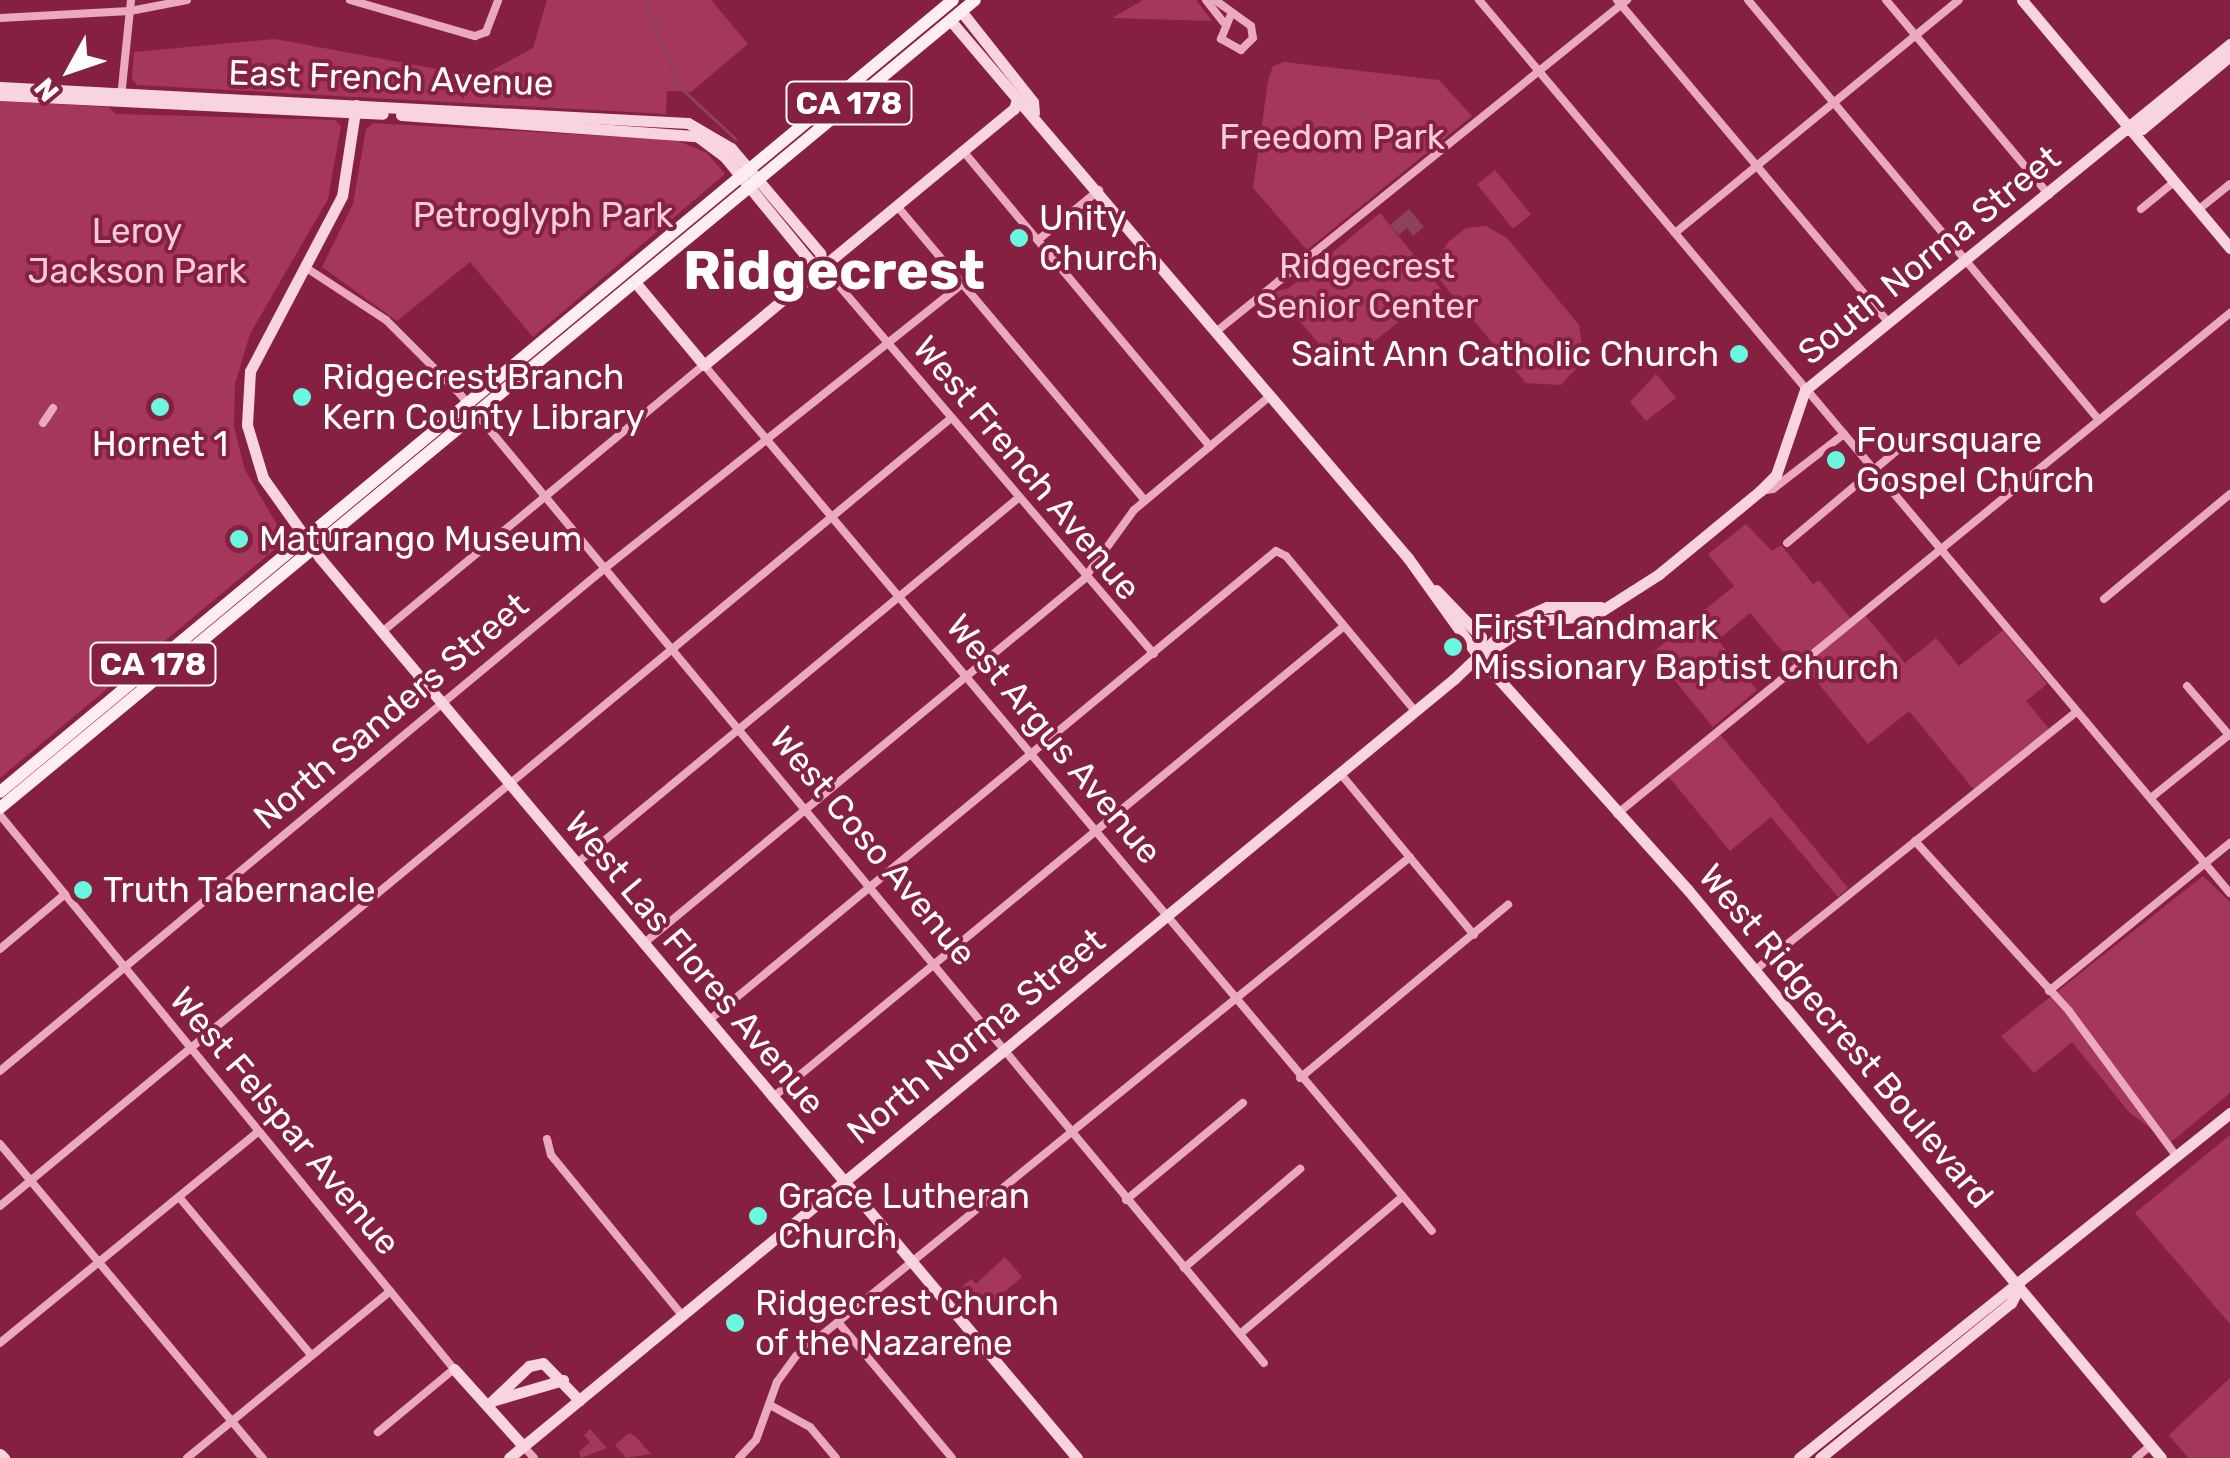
<!DOCTYPE html>
<style>
body{margin:0}
#map{position:relative;width:2230px;height:1458px;overflow:hidden;background:#862040;font-family:Rubik,sans-serif}
div>[style]{position:absolute}
.green>*{inset:0;background:#a5375a;transform-origin:0 0}
.water>*{inset:0;background:#8c4259}
.stream>*{height:2.5px;margin:-1.25px;padding:0 1.25px;transform-origin:1.25px;border-radius:1.25px;background:#8c4259}
.street>*{height:8px;margin:-4px;padding:0 4px;transform-origin:4px;border-radius:4px;background:#eaa9be}
.secondary>*{height:11px;margin:-5.5px;padding:0 5.5px;transform-origin:5.5px;border-radius:5.5px;background:#f8d4df}
.primary>*{height:12px;margin:-6px;padding:0 6px;transform-origin:6px;border-radius:6px;background:#feedf1}
.dots>*{width:28px;height:28px;translate:-50% -50%;box-sizing:border-box;border:5px solid #862040;border-radius:50%}
span{translate:-50% -50%;white-space:nowrap;text-align:center;line-height:1.15;-webkit-text-stroke:8px #862040;paint-order:stroke}
.shield-label span{padding:2px 8px;background:#862040;border:2px solid;border-radius:8px;-webkit-text-stroke-width:0}
.shield-label{font-size:32px;color:#fff;font-weight:700}
.street-label{font-size:35px;color:#fff}
.park-label{font-size:35px;color:#f7cddb}
.poi-label{font-size:35px;color:#fff}
.left{translate:0 -50%;text-align:left}
.right{translate:-100% -50%;text-align:right}
.town-label{font-size:55px;color:#fff;font-weight:700}
.north{position:absolute;left:20px;top:20px;width:100px;height:100px;-webkit-text-stroke:8px #862040;paint-order:stroke;rotate:230deg;font-size:28px;font-weight:700;line-height:40px;text-align:center;color:#fff}
.north::after{content:'';display:block;margin:auto;width:35px;height:45px;background:#fff;clip-path:polygon(50% 0,100% 100%,50% 72%,0 100%)}
</style>
<div id="map">
<div class="green">
<i style="clip-path:polygon(547px 0,711px 0,748px 44px,691px 92px,667px 91px,666px 114px,137px 85px,132px 78px,134px 52px,275px 39px,480px 77px,533px 48px)"></i>
<i style="clip-path:polygon(1143px 0,1196px 0,1212px 21px,1112px 18px)"></i>
<i style="clip-path:polygon(1284px 62px,1439px 80px,1472px 116px,1307px 250px,1253px 188px,1268px 81px,1273px 66px)"></i>
<i style="clip-path:polygon(0 101px,108px 107px,116px 114px,335px 120px,341px 126px,328px 199px,250px 334px,235px 384px,234px 427px,245px 470px,286px 540px,0 778px)"></i>
<i style="clip-path:polygon(373px 123px,676px 140px,707px 153px,725px 174px,533px 337px,470px 262px,397px 321px,322px 267px,353px 204px,366px 129px)"></i>
<i style="left:1495px;top:170px;width:57px;height:23px;rotate:51deg"></i>
<i style="clip-path:polygon(1380px 213px,1441px 289px,1340px 368px,1274px 292px,1289px 288px)"></i>
<i style="clip-path:polygon(1486px 226px,1507px 238px,1579px 325px,1584px 360px,1561px 385px,1526px 383px,1439px 279px,1437px 260px,1448px 242px,1466px 228px)"></i>
<i style="clip-path:polygon(1656px 374px,1676px 398px,1646px 421px,1630px 402px)"></i>
<i style="clip-path:polygon(1746px 524px,1772px 551px,1781px 545px,1813px 584px,1819px 580px,1851px 619px,1794px 665px,1750px 613px,1718px 640px,1757px 690px,1713px 727px,1652px 653px,1734px 586px,1708px 554px)"></i>
<i style="clip-path:polygon(1865px 615px,1905px 663px,1936px 638px,1959px 666px,2003px 630px,2047px 684px,2026px 701px,2049px 729px,1975px 791px,1909px 711px,1868px 744px,1804px 666px)"></i>
<i style="clip-path:polygon(1719px 733px,1848px 888px,1838px 897px,1771px 817px,1730px 851px,1668px 776px)"></i>
<i style="clip-path:polygon(2203px 876px,2230px 902px,2230px 1093px,2170px 1143px,2129px 1112px,2072px 1042px,2034px 1073px,2001px 1036px)"></i>
<i style="clip-path:polygon(2230px 1135px,2230px 1324px,2135px 1213px)"></i>
<i style="clip-path:polygon(1005px 1257px,1022px 1277px,982px 1311px,962px 1287px,971px 1279px,976px 1284px)"></i>
<i style="clip-path:polygon(2230px 1378px,2230px 1458px,2188px 1458px,2169px 1435px)"></i>
<i style="clip-path:polygon(590px 1429px,607px 1448px,581px 1458px,579px 1452px,590px 1442px,584px 1435px)"></i>
<i style="clip-path:polygon(629px 1433px,635px 1436px,651px 1454px,626px 1458px,615px 1445px)"></i>
</div>
<div class="water">
<i style="clip-path:polygon(1409px 209px,1424px 227px,1413px 236px,1407px 228px,1399px 235px,1390px 225px)"></i>
</div>
<div class="stream">
<i style="left:646px;top:0;width:93px;rotate:68.7deg"></i>
<i style="left:680px;top:87px;width:76px;rotate:42.9deg"></i>
</div>
<div class="street">
<i style="left:350px;top:0;width:130px;rotate:16.1deg"></i>
<i style="left:475px;top:36px;width:12px;rotate:-20deg"></i>
<i style="left:486px;top:32px;width:34px;rotate:-69deg"></i>
<i style="left:1206px;top:0;width:28px;rotate:52deg"></i>
<i style="left:1215px;top:0;width:44px;rotate:35.8deg"></i>
<i style="left:1251px;top:26px;width:12px;rotate:81deg"></i>
<i style="left:1253px;top:38px;width:17px;rotate:135deg"></i>
<i style="left:1241px;top:50px;width:23px;rotate:-151deg"></i>
<i style="left:1221px;top:39px;width:24px;rotate:-68deg"></i>
<i style="left:1479px;top:0;width:1167px;rotate:49.94deg"></i>
<i style="left:1617px;top:0;width:422px;rotate:49.9deg"></i>
<i style="left:1748px;top:0;width:547px;rotate:50.11deg"></i>
<i style="left:1886px;top:0;width:254px;rotate:50.1deg"></i>
<i style="left:0;top:18px;width:130px;rotate:-3.1deg"></i>
<i style="left:130px;top:11px;width:58px;rotate:-10.9deg"></i>
<i style="left:121px;top:97px;width:98px;rotate:-84.1deg"></i>
<i style="left:963px;top:151px;width:385px;rotate:50.1deg"></i>
<i style="left:897px;top:206px;width:385px;rotate:49.9deg"></i>
<i style="left:2141px;top:209px;width:43px;rotate:-39.3deg"></i>
<i style="left:2198px;top:210px;width:41px;rotate:-39.1deg"></i>
<i style="left:1675px;top:233px;width:367px;rotate:-39.4deg"></i>
<i style="left:1038px;top:240px;width:79px;rotate:-39.3deg"></i>
<i style="left:305px;top:267px;width:97px;rotate:33.2deg"></i>
<i style="left:386px;top:320px;width:105px;rotate:45deg"></i>
<i style="left:460px;top:394px;width:1259px;rotate:50.32deg"></i>
<i style="left:823px;top:267px;width:509px;rotate:49.46deg"></i>
<i style="left:1217px;top:331px;width:527px;rotate:-38.91deg"></i>
<i style="left:43px;top:423px;width:18px;rotate:-56deg"></i>
<i style="left:1760px;top:491px;width:13px;rotate:-9deg"></i>
<i style="left:1773px;top:489px;width:90px;rotate:-37.8deg"></i>
<i style="left:1787px;top:543px;width:157px;rotate:-40.1deg"></i>
<i style="left:2104px;top:599px;width:164px;rotate:-39.8deg"></i>
<i style="left:382px;top:632px;width:418px;rotate:-39.7deg"></i>
<i style="left:704px;top:365px;width:1131px;rotate:49.95deg"></i>
<i style="left:2187px;top:686px;width:65px;rotate:49.4deg"></i>
<i style="left:1340px;top:773px;width:210px;rotate:50.4deg"></i>
<i style="left:2152px;top:797px;width:100px;rotate:-38.9deg"></i>
<i style="left:1617px;top:814px;width:792px;rotate:-39.26deg"></i>
<i style="left:0;top:815px;width:716px;rotate:50.67deg"></i>
<i style="left:454px;top:1369px;width:99px;rotate:140.3deg"></i>
<i style="left:1915px;top:841px;width:229px;rotate:47.8deg"></i>
<i style="left:2069px;top:1011px;width:182px;rotate:53.5deg"></i>
<i style="left:576px;top:864px;width:572px;rotate:-39.61deg"></i>
<i style="left:643px;top:944px;width:572px;rotate:-39.61deg"></i>
<i style="left:1084px;top:579px;width:85px;rotate:-54.1deg"></i>
<i style="left:1134px;top:510px;width:177px;rotate:-40deg"></i>
<i style="left:0;top:949px;width:85px;rotate:-40.2deg"></i>
<i style="left:1754px;top:971px;width:412px;rotate:-38.8deg"></i>
<i style="left:2049px;top:991px;width:234px;rotate:-39.3deg"></i>
<i style="left:708px;top:1021px;width:737px;rotate:-39.61deg"></i>
<i style="left:1276px;top:551px;width:11px;rotate:27deg"></i>
<i style="left:1286px;top:556px;width:202px;rotate:50.2deg"></i>
<i style="left:0;top:1071px;width:787px;rotate:-39.74deg"></i>
<i style="left:605px;top:568px;width:456px;rotate:-38.5deg"></i>
<i style="left:1300px;top:1078px;width:271px;rotate:-39.8deg"></i>
<i style="left:772px;top:1098px;width:740px;rotate:-39.52deg"></i>
<i style="left:547px;top:1139px;width:16px;rotate:76deg"></i>
<i style="left:551px;top:1155px;width:207px;rotate:50.7deg"></i>
<i style="left:0;top:1144px;width:410px;rotate:50.1deg"></i>
<i style="left:179px;top:1197px;width:206px;rotate:50.1deg"></i>
<i style="left:1126px;top:1200px;width:152px;rotate:-39.7deg"></i>
<i style="left:0;top:1206px;width:1234px;rotate:-39.64deg"></i>
<i style="left:1184px;top:1268px;width:153px;rotate:-40.5deg"></i>
<i style="left:838px;top:1322px;width:177px;rotate:50deg"></i>
<i style="left:1240px;top:1334px;width:211px;rotate:-40.2deg"></i>
<i style="left:0;top:1343px;width:333px;rotate:-39.3deg"></i>
<i style="left:770px;top:1405px;width:46px;rotate:28.8deg"></i>
<i style="left:810px;top:1427px;width:40px;rotate:50deg"></i>
<i style="left:523px;top:1446px;width:16px;rotate:47deg"></i>
<i style="left:187px;top:1458px;width:263px;rotate:-39.4deg"></i>
<i style="left:739px;top:1458px;width:25px;rotate:-47deg"></i>
<i style="left:756px;top:1440px;width:62px;rotate:-70.1deg"></i>
<i style="left:777px;top:1382px;width:32px;rotate:-54deg"></i>
<i style="left:796px;top:1356px;width:791px;rotate:-39.1deg"></i>
<i style="left:2136px;top:1458px;width:18px;rotate:-41deg"></i>
</div>
<div class="secondary">
<i style="left:2022px;top:0;width:324px;rotate:50deg"></i>
<i style="left:961px;top:11px;width:116px;rotate:51.6deg"></i>
<i style="left:1033px;top:102px;width:11px;rotate:85deg"></i>
<i style="left:950px;top:20px;width:707px;rotate:49.59deg"></i>
<i style="left:1408px;top:558px;width:122px;rotate:54.4deg"></i>
<i style="left:1479px;top:657px;width:313px;rotate:48.1deg"></i>
<i style="left:1688px;top:890px;width:739px;rotate:50.21deg"></i>
<i style="left:0;top:87px;width:689px;rotate:3deg"></i>
<i style="left:688px;top:123px;width:50px;rotate:30.2deg"></i>
<i style="left:731px;top:148px;width:138px;rotate:49.7deg"></i>
<i style="left:820px;top:253px;width:14px;rotate:78deg"></i>
<i style="left:0;top:95px;width:383px;rotate:2.8deg"></i>
<i style="left:356px;top:105px;width:92px;rotate:98.7deg"></i>
<i style="left:342px;top:196px;width:198px;rotate:117.7deg"></i>
<i style="left:250px;top:371px;width:54px;rotate:93.2deg"></i>
<i style="left:247px;top:425px;width:55px;rotate:73.2deg"></i>
<i style="left:263px;top:478px;width:98px;rotate:54.5deg"></i>
<i style="left:320px;top:558px;width:1176px;rotate:49.93deg"></i>
<i style="left:401px;top:115px;width:297px;rotate:4.1deg"></i>
<i style="left:697px;top:136px;width:34px;rotate:37deg"></i>
<i style="left:724px;top:156px;width:136px;rotate:50.7deg"></i>
<i style="left:810px;top:261px;width:14px;rotate:25deg"></i>
<i style="left:2129px;top:130px;width:13px;rotate:-4deg"></i>
<i style="left:2142px;top:129px;width:114px;rotate:-39.7deg"></i>
<i style="left:635px;top:282px;width:108px;rotate:50.3deg"></i>
<i style="left:704px;top:365px;width:402px;rotate:-39.6deg"></i>
<i style="left:1014px;top:109px;width:10px;rotate:-73deg"></i>
<i style="left:1436px;top:590px;width:65px;rotate:46.2deg"></i>
<i style="left:1481px;top:637px;width:20px;rotate:96deg"></i>
<i style="left:1483px;top:655px;width:63px;rotate:-32.7deg"></i>
<i style="left:1536px;top:621px;width:59px;rotate:-5.8deg"></i>
<i style="left:1595px;top:615px;width:76px;rotate:-32.6deg"></i>
<i style="left:1659px;top:574px;width:131px;rotate:-39.4deg"></i>
<i style="left:1760px;top:491px;width:23px;rotate:-45deg"></i>
<i style="left:1776px;top:475px;width:90px;rotate:-71.2deg"></i>
<i style="left:1805px;top:390px;width:548px;rotate:-39.15deg"></i>
<i style="left:454px;top:1369px;width:103px;rotate:48.1deg"></i>
<i style="left:495px;top:1400px;width:71px;rotate:-16.4deg"></i>
<i style="left:488px;top:1405px;width:57px;rotate:-43.6deg"></i>
<i style="left:529px;top:1366px;width:14px;rotate:-12deg"></i>
<i style="left:543px;top:1363px;width:52px;rotate:45.8deg"></i>
<i style="left:0;top:1454px;width:6px;rotate:45deg"></i>
<i style="left:509px;top:1458px;width:1225px;rotate:-39.5deg"></i>
<i style="left:1454px;top:679px;width:84px;rotate:-43.6deg"></i>
<i style="left:1515px;top:621px;width:35px;rotate:-24deg"></i>
<i style="left:1547px;top:607px;width:54px"></i>
<i style="left:1799px;top:1458px;width:552px;rotate:-38.68deg"></i>
<i style="left:1820px;top:1458px;width:246px;rotate:-39.1deg"></i>
<i style="left:2011px;top:1303px;width:18px;rotate:-63deg"></i>
</div>
<div class="primary">
<i style="left:0;top:792px;width:1239px;rotate:-39.73deg"></i>
<i style="left:0;top:808px;width:1266px;rotate:-39.65deg"></i>
</div>
<div class="dots">
<i style="left:1019px;top:238px;background:#69f7e0"></i>
<i style="left:1739px;top:354px;background:#69f7e0"></i>
<i style="left:302px;top:397px;background:#69f7e0"></i>
<i style="left:160px;top:407px;background:#69f7e0"></i>
<i style="left:1836px;top:460px;background:#69f7e0"></i>
<i style="left:239px;top:539px;background:#69f7e0"></i>
<i style="left:1453px;top:647px;background:#69f7e0"></i>
<i style="left:83px;top:890px;background:#69f7e0"></i>
<i style="left:758px;top:1216px;background:#69f7e0"></i>
<i style="left:735px;top:1323px;background:#69f7e0"></i>
</div>
<div class="shield-label">
<span style="left:849px;top:103px">CA 178</span>
<span style="left:153px;top:664px">CA 178</span>
</div>
<div class="street-label">
<span style="left:391px;top:78px;rotate:2deg">East French Avenue</span>
<span style="left:1929px;top:255px;rotate:-39deg">South Norma Street</span>
<span style="left:1027px;top:468px;rotate:50deg">West French Avenue</span>
<span style="left:391px;top:711px;rotate:-40deg">North Sanders Street</span>
<span style="left:1054px;top:739px;rotate:50deg">West Argus Avenue</span>
<span style="left:873px;top:846px;rotate:50deg">West Coso Avenue</span>
<span style="left:695px;top:963px;rotate:50deg">West Las Flores Avenue</span>
<span style="left:976px;top:1036px;rotate:-39deg">North Norma Street</span>
<span style="left:1846px;top:1036px;rotate:50deg">West Ridgecrest Boulevard</span>
<span style="left:285px;top:1121px;rotate:50deg">West Felspar Avenue</span>
</div>
<div class="park-label">
<span style="left:1332px;top:137px">Freedom Park</span>
<span style="left:543px;top:215px">Petroglyph Park</span>
<span style="left:137px;top:251px">Leroy<br>Jackson Park</span>
<span style="left:1367px;top:286px">Ridgecrest<br>Senior Center</span>
</div>
<div class="poi-label">
<span class="left" style="left:1039px;top:238px">Unity<br>Church</span>
<span class="right" style="left:1719px;top:354px">Saint Ann Catholic Church</span>
<span class="left" style="left:322px;top:397px">Ridgecrest Branch<br>Kern County Library</span>
<span class="left" style="left:1856px;top:460px">Foursquare<br>Gospel Church</span>
<span style="left:160px;top:444px">Hornet 1</span>
<span class="left" style="left:259px;top:539px">Maturango Museum</span>
<span class="left" style="left:1473px;top:647px">First Landmark<br>Missionary Baptist Church</span>
<span class="left" style="left:103px;top:890px">Truth Tabernacle</span>
<span class="left" style="left:778px;top:1216px">Grace Lutheran<br>Church</span>
<span class="left" style="left:755px;top:1323px">Ridgecrest Church<br>of the Nazarene</span>
</div>
<div class="town-label">
<span style="left:834px;top:271px">Ridgecrest</span>
</div>
<div class="north">N</div>
</div>
